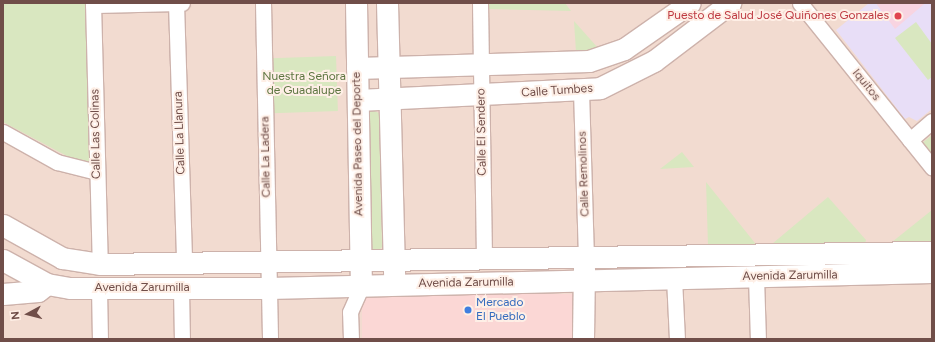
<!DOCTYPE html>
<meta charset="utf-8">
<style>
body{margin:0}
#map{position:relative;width:935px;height:342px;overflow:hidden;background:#fbebe1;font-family:Figtree,sans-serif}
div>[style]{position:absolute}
.residential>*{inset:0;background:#f2dbd0;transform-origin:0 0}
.commercial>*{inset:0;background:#fbd7d5;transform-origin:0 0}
.education>*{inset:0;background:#e8def7}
.medical>*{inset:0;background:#f8d4e1}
.green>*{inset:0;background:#d9e7c0;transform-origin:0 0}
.roads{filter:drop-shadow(1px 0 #cdb2ab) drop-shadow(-1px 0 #cdb2ab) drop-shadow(0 1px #cdb2ab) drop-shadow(0 -1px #cdb2ab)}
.street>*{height:15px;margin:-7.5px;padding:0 7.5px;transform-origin:7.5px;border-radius:7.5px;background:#fff}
.secondary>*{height:21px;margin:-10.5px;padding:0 10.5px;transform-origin:10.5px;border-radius:10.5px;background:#fff}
.dots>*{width:11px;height:11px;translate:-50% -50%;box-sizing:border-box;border:2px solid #feefe6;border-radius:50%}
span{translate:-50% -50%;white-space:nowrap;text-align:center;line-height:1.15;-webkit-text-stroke:4px #feefe6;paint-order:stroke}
.health-label{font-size:12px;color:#be3a42}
.right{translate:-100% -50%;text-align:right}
.park-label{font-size:12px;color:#5e7642}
.street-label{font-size:12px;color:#704e49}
.shop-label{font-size:12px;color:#366cbe}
.left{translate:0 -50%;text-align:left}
.frame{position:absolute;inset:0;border:4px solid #704e49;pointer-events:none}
.north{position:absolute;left:8px;top:294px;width:40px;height:40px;-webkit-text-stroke:3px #feefe6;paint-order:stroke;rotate:263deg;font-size:11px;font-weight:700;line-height:16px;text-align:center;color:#704e49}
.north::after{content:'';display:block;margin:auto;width:14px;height:18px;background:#704e49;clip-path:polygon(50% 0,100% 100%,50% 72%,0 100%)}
</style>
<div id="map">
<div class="residential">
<i style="left:3px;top:3px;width:929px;height:336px"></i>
</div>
<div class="commercial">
<i style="left:574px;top:294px;width:45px;height:212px;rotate:90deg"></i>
</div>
<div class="education">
<i style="clip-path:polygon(869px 3px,876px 3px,895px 28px,925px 3px,932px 3px,932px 109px,917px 121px,909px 117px,905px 119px,836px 30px)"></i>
</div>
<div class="medical">
<i style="clip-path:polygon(876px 3px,925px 3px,895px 29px)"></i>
</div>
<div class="green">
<i style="clip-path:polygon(3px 3px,86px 3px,89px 163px,80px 163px,3px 122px)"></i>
<i style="clip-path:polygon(489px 3px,565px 3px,571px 11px,489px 9px)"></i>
<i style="clip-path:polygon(574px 21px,598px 48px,576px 52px)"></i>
<i style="clip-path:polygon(916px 22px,932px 44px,932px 77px,928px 80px,895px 38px)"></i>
<i style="left:336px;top:56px;width:55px;height:65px;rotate:88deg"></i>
<i style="clip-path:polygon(372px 110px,379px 113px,382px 247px,379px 250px,369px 250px,367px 112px)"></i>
<i style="clip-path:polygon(932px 135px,932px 157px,921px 144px)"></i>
<i style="clip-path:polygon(682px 152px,694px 167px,660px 169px)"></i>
<i style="clip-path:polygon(706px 182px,755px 243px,754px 246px,708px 246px)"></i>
<i style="clip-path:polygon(828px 197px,866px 240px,865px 244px,772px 244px)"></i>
<i style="clip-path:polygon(932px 210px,932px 243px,892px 242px)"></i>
</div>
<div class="roads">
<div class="street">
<i style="left:93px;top:3px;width:261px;rotate:88.5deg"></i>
<i style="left:176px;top:3px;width:261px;rotate:88.2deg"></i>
<i style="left:263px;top:3px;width:336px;rotate:88.8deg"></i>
<i style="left:480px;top:3px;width:257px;rotate:89.1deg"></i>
<i style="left:800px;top:3px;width:211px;rotate:51.2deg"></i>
<i style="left:93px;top:5px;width:89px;rotate:-1.3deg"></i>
<i style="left:581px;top:90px;width:168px;rotate:88.3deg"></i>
<i style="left:3px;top:132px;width:62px;rotate:29.1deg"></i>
<i style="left:57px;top:162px;width:41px;rotate:14deg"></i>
<i style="left:910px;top:140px;width:29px;rotate:-41deg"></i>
<i style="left:756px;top:277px;width:62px;rotate:88.2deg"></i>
<i style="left:674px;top:278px;width:61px;rotate:87.2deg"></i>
<i style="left:99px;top:288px;width:51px;rotate:88.9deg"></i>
<i style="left:181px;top:289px;width:50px;rotate:88.9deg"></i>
<i style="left:351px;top:339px;width:27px;rotate:-92deg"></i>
<i style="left:350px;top:312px;width:30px;rotate:-66deg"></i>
</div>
<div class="secondary">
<i style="left:356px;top:3px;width:273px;rotate:89deg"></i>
<i style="left:387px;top:3px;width:273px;rotate:88.5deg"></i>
<i style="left:357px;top:68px;width:232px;rotate:-1.7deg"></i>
<i style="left:589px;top:61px;width:37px;rotate:-19deg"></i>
<i style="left:624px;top:49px;width:80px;rotate:-34.9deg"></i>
<i style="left:358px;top:100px;width:242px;rotate:-2.8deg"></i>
<i style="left:600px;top:88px;width:60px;rotate:-26.6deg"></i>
<i style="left:654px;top:61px;width:96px;rotate:-37.3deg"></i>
<i style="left:3px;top:225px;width:68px;rotate:29.2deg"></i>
<i style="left:62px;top:258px;width:38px;rotate:9deg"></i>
<i style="left:100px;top:264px;width:832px;rotate:-0.83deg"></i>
<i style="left:3px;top:260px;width:50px;rotate:28.6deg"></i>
<i style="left:47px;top:284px;width:23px;rotate:10deg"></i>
<i style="left:70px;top:288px;width:199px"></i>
<i style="left:269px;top:288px;width:663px;rotate:-1.38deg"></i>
<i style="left:3px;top:294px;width:35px;rotate:-5deg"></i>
<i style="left:38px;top:291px;width:11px;rotate:-38deg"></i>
<i style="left:583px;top:339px;width:71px;rotate:-89.2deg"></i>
</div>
</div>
<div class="dots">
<i style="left:898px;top:16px;background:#e0444e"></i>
<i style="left:468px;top:310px;background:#3f7fe0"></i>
</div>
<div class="health-label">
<span class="right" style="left:889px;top:16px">Puesto de Salud José Quiñones Gonzales</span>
</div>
<div class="park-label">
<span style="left:304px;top:84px">Nuestra Señora<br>de Guadalupe</span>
</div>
<div class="street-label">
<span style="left:866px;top:85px;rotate:51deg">Iquitos</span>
<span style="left:557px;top:91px;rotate:-4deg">Calle Tumbes</span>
<span style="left:482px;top:132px;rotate:-91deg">Calle El Sendero</span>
<span style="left:180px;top:133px;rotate:-92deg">Calle La Llanura</span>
<span style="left:96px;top:134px;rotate:-91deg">Calle Las Colinas</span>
<span style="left:358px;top:144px;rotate:-91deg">Avenida Paseo del Deporte</span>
<span style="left:266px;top:157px;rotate:-91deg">Calle La Ladera</span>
<span style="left:584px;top:174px;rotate:-92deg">Calle Remolinos</span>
<span style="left:790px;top:276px;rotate:-1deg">Avenida Zarumilla</span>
<span style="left:466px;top:283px;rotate:-1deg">Avenida Zarumilla</span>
<span style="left:142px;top:288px">Avenida Zarumilla</span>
</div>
<div class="shop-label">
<span class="left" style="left:476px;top:310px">Mercado<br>El Pueblo</span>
</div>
<div class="frame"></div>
<div class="north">N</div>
</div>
